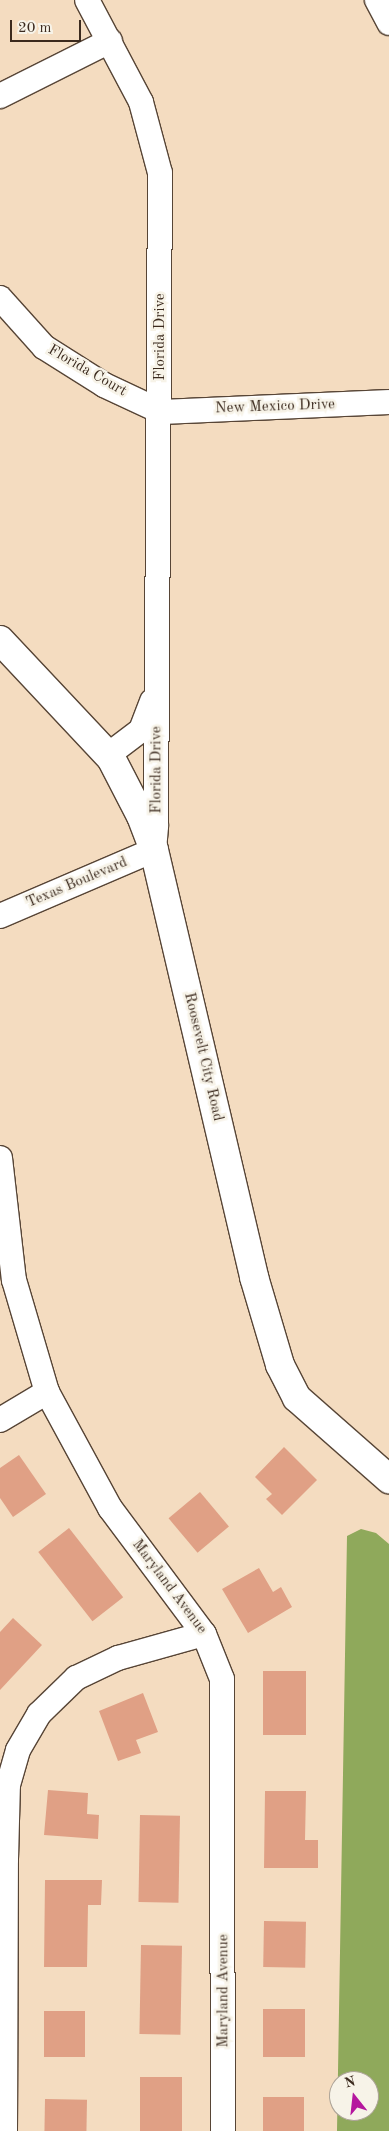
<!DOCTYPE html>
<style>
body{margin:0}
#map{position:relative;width:389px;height:2131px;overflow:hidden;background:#f4dcc0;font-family:"Old Standard TT",serif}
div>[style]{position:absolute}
.forest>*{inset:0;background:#8fa95b}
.building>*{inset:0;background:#e0a085;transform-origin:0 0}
.roads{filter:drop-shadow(1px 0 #574536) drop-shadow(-1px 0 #574536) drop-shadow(0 1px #574536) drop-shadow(0 -1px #574536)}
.minor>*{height:24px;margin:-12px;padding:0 12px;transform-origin:12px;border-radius:12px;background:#fff}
.tertiary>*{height:28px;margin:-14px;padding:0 14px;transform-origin:14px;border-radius:14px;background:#fff}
span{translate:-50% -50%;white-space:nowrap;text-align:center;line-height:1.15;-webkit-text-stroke:5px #f7f3e8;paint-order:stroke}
.street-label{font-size:15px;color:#3b2a1e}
.north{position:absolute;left:329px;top:2071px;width:50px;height:50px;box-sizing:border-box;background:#f7f3e8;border:1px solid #aca397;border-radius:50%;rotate:344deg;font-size:14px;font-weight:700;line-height:20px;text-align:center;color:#3b2a1e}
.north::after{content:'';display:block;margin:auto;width:18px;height:22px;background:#b5179e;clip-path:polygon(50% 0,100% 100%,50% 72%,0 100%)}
.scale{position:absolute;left:10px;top:20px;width:71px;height:22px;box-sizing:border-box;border:2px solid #3b2a1e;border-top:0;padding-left:6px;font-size:15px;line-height:18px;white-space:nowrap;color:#3b2a1e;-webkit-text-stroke:4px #f7f3e8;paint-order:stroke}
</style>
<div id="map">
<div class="forest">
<i style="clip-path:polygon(evenodd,361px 1529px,376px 1533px,389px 1544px,389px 2131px,337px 2131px,347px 1536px,361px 1529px,339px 2081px,369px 2081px,369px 2111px,339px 2111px,339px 2081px)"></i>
</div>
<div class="building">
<i style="clip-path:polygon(284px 1447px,317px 1480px,282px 1515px,266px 1499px,272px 1494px,255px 1477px)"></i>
<i style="clip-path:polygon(19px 1455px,46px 1494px,13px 1517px,0 1498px,0 1468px)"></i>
<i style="left:200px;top:1492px;width:45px;height:41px;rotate:50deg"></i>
<i style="left:69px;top:1528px;width:88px;height:39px;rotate:52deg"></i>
<i style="clip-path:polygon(259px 1568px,273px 1592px,281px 1587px,292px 1607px,248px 1633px,222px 1589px)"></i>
<i style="clip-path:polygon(13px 1618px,42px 1645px,0 1690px,0 1632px)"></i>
<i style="left:263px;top:1671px;width:43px;height:64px"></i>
<i style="clip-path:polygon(143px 1693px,158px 1732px,136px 1740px,141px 1753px,118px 1761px,99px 1711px)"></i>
<i style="clip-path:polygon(48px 1790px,88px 1793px,87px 1814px,99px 1815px,98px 1839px,44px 1835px)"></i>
<i style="clip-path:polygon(265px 1791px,306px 1791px,305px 1840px,318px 1840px,318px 1868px,264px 1868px)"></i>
<i style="left:140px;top:1815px;width:40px;height:87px;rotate:1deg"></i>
<i style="clip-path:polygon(45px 1880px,102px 1880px,101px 1905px,88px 1905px,87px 1967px,44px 1967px)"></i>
<i style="left:264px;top:1921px;width:42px;height:46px;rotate:1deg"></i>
<i style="left:141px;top:1945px;width:41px;height:89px;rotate:1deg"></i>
<i style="left:263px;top:2009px;width:42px;height:48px"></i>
<i style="left:85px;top:2011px;width:46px;height:41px;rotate:90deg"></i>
<i style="left:140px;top:2077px;width:42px;height:54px"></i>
<i style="left:263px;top:2097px;width:41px;height:34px"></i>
<i style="left:45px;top:2099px;width:42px;height:32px;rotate:1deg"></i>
</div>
<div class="roads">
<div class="minor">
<i style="left:377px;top:0;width:26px;rotate:62deg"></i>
<i style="left:0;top:96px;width:123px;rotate:-26.6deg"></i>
<i style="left:0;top:298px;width:66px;rotate:48.1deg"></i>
<i style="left:44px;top:347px;width:71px;rotate:32.3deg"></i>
<i style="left:104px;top:385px;width:64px;rotate:25deg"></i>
<i style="left:162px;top:412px;width:227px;rotate:-2.5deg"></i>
<i style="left:108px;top:755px;width:41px;rotate:-37.1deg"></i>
<i style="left:141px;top:730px;width:31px;rotate:-69deg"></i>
<i style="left:0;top:916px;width:168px;rotate:-23.2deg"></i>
<i style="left:154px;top:850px;width:25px;rotate:-85deg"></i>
<i style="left:156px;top:825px;width:652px;rotate:-89.65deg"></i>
<i style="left:160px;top:173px;width:73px;rotate:-105deg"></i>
<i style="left:141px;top:102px;width:115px;rotate:-117.9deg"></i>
<i style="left:0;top:1158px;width:123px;rotate:83.5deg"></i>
<i style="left:14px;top:1280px;width:117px;rotate:73.6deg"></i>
<i style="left:47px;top:1392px;width:132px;rotate:61.5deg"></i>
<i style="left:110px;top:1508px;width:157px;rotate:53.3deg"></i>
<i style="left:204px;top:1634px;width:48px;rotate:68.2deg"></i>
<i style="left:222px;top:1679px;width:452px;rotate:89.9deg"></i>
<i style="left:0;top:1420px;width:55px;rotate:-30.8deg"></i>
<i style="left:5px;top:2131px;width:272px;rotate:-89.8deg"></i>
<i style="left:6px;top:1859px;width:74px;rotate:-88.5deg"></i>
<i style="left:8px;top:1785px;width:36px;rotate:-74deg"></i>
<i style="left:18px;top:1750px;width:42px;rotate:-59.7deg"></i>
<i style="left:39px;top:1714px;width:52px;rotate:-44.2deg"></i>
<i style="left:76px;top:1678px;width:47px;rotate:-25.5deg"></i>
<i style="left:118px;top:1658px;width:89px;rotate:-15.6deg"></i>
</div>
<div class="tertiary">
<i style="left:0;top:640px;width:162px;rotate:46.8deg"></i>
<i style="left:111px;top:758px;width:65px;rotate:62.7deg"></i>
<i style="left:141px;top:816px;width:36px;rotate:69deg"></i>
<i style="left:154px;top:850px;width:439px;rotate:76.8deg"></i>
<i style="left:254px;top:1277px;width:92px;rotate:73.5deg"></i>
<i style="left:280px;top:1365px;width:37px;rotate:63deg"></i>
<i style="left:297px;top:1398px;width:123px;rotate:41.4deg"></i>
</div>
</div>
<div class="street-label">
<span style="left:161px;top:337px;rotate:-90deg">Florida Drive</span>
<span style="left:87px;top:371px;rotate:30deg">Florida Court</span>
<span style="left:275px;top:407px;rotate:-2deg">New Mexico Drive</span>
<span style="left:157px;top:770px;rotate:-90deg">Florida Drive</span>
<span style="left:77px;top:883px;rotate:-23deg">Texas Boulevard</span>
<span style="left:203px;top:1057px;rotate:77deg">Roosevelt City Road</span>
<span style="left:169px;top:1587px;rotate:53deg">Maryland Avenue</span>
<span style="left:224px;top:1991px;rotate:-90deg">Maryland Avenue</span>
</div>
<div class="north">N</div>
<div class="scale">20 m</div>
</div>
